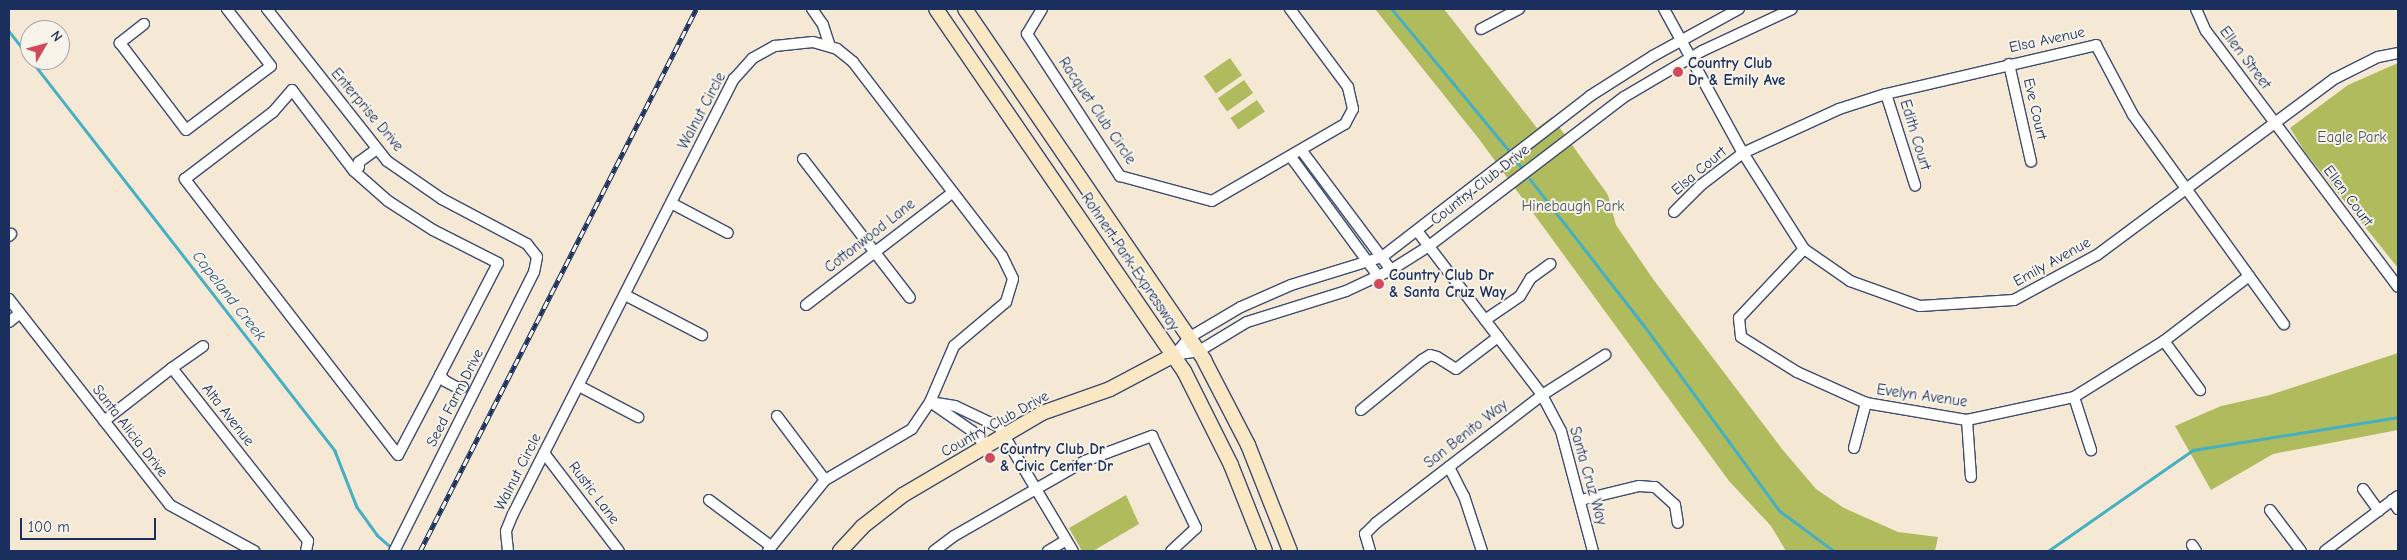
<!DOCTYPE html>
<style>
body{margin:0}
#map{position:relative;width:2407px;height:560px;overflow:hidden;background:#f5e9d5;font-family:"Comic Neue",sans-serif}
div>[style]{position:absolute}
.green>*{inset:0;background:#b0bb5d;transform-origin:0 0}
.stream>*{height:2.5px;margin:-1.25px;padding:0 1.25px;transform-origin:1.25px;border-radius:1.25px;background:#45b0c3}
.roads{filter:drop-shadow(1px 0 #3c4b70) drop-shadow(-1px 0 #3c4b70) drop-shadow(0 1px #3c4b70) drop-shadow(0 -1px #3c4b70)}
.street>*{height:10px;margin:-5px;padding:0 5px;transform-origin:5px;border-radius:5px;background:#fff}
.secondary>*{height:14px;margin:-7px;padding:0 7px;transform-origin:7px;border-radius:7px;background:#fae7c3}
.rail>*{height:4.5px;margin-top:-2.25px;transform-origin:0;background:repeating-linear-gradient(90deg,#f7f3e8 0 8px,#1b2f5e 0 16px);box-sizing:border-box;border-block:1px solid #1b2f5e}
.dots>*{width:14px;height:14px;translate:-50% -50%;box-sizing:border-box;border:2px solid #f7f3e8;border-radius:50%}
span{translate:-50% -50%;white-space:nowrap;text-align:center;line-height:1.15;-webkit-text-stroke:4px #f7f3e8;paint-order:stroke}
.street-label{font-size:15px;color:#1b2f5e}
.poi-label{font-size:15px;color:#1b2f5e;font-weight:700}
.left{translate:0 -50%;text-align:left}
.park-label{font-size:15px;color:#48595e}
.water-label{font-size:16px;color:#28567c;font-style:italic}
.frame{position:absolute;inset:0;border:10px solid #1b2f5e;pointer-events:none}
.north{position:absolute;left:20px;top:20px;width:50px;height:50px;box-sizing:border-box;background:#f7f3e8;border:1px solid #9fa5b1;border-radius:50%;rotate:53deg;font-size:14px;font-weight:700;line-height:20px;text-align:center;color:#1b2f5e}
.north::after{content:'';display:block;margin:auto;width:18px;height:22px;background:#d1495b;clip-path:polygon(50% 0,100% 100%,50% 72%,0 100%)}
.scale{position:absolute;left:20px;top:518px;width:136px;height:22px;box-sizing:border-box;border:2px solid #1b2f5e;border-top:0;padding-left:6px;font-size:15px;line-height:18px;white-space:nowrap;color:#1b2f5e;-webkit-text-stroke:4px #f7f3e8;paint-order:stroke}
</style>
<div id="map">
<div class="green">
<i style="clip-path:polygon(1375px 9px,1444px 9px,1537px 128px,1552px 117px,1608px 195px,1616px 225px,1653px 279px,1782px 449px,1816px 489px,1844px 508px,1898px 532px,1938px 537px,1935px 551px,1786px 551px,1771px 526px,1729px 481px,1479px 139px)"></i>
<i style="left:1230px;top:58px;width:21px;height:32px;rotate:55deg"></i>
<i style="clip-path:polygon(2398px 63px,2398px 268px,2305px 152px,2290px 128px,2348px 85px)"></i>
<i style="left:1244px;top:80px;width:16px;height:32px;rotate:55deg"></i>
<i style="left:1257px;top:100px;width:14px;height:32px;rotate:56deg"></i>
<i style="clip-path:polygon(2398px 353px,2398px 430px,2273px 454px,2211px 490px,2175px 426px,2221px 406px,2270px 395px)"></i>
<i style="clip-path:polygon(1126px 495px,1139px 524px,1093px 551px,1082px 551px,1069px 528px)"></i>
</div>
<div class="stream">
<i style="left:1392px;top:9px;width:182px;rotate:50.4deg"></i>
<i style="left:9px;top:31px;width:34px;rotate:52deg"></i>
<i style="left:31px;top:60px;width:495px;rotate:52.1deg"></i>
<i style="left:335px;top:451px;width:60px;rotate:68.6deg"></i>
<i style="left:357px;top:507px;width:34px;rotate:54deg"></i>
<i style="left:377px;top:535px;width:21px;rotate:41deg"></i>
<i style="left:1516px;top:160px;width:11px;rotate:52deg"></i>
<i style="left:1530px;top:179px;width:184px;rotate:52.1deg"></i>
<i style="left:1643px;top:324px;width:232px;rotate:53.8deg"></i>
<i style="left:1780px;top:511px;width:67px;rotate:36.5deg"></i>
<i style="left:2048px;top:551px;width:177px;rotate:-34.9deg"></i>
<i style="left:2193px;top:450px;width:208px;rotate:-9.1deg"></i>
</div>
<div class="roads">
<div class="street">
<i style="left:267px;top:9px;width:194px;rotate:51.7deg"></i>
<i style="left:387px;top:161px;width:67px;rotate:34.6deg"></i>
<i style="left:442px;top:199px;width:96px;rotate:27.9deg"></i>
<i style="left:527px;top:244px;width:16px;rotate:52deg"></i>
<i style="left:537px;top:257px;width:15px;rotate:101deg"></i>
<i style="left:534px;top:272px;width:312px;rotate:116.6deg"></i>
<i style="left:812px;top:9px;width:19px;rotate:55deg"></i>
<i style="left:823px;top:25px;width:22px;rotate:72deg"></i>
<i style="left:1042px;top:9px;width:29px;rotate:121deg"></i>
<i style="left:1027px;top:34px;width:170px;rotate:56.8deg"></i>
<i style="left:1120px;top:176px;width:95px;rotate:15.2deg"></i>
<i style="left:1212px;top:201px;width:154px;rotate:-30.1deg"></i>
<i style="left:1345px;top:124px;width:17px;rotate:-62deg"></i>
<i style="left:1353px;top:109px;width:23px;rotate:-103deg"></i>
<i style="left:1348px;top:87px;width:97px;rotate:-126.6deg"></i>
<i style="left:1664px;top:9px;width:164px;rotate:61.3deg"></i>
<i style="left:1743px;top:153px;width:114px;rotate:57.6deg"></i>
<i style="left:1804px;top:249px;width:56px;rotate:34.8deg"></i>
<i style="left:1850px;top:281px;width:74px;rotate:19.7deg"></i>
<i style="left:1920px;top:306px;width:94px;rotate:-3.7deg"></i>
<i style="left:2014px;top:300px;width:94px;rotate:-28.5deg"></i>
<i style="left:2097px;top:255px;width:295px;rotate:-36.6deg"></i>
<i style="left:2334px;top:79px;width:49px;rotate:-26.6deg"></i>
<i style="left:2378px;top:57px;width:20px;rotate:-11deg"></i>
<i style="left:2196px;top:9px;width:24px;rotate:66deg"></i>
<i style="left:2206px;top:31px;width:320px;rotate:53.1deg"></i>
<i style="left:144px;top:24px;width:31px;rotate:142deg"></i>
<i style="left:120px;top:43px;width:109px;rotate:52.8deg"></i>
<i style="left:186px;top:130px;width:106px;rotate:-37deg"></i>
<i style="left:271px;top:66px;width:72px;rotate:-127.7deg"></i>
<i style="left:1481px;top:29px;width:43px;rotate:-27.8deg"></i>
<i style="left:2009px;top:64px;width:100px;rotate:77.3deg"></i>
<i style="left:1886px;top:94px;width:96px;rotate:72.3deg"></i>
<i style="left:1302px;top:151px;width:149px;rotate:53.2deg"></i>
<i style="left:1291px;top:157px;width:147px;rotate:53.8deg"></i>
<i style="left:803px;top:159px;width:175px;rotate:52.4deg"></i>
<i style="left:359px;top:167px;width:5px;rotate:-90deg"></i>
<i style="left:359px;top:162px;width:22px;rotate:-36deg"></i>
<i style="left:671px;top:203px;width:64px;rotate:27.8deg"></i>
<i style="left:1674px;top:212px;width:38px;rotate:-45deg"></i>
<i style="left:1701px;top:185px;width:53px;rotate:-37.3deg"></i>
<i style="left:1743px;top:153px;width:106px;rotate:-24.6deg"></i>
<i style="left:1839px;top:109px;width:49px;rotate:-17.7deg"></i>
<i style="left:1886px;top:94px;width:216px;rotate:-13.1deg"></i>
<i style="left:2096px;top:45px;width:79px;rotate:62.1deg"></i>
<i style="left:2133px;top:115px;width:258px;rotate:54.2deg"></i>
<i style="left:1418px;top:232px;width:205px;rotate:52.7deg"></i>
<i style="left:1542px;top:395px;width:41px;rotate:62.2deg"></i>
<i style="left:1561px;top:431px;width:124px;rotate:75.1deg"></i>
<i style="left:9px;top:236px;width:3px;rotate:-45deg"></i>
<i style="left:1804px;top:249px;width:95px;rotate:133.3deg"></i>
<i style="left:1739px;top:318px;width:19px;rotate:84deg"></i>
<i style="left:1741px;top:337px;width:66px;rotate:32deg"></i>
<i style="left:1797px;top:372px;width:76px;rotate:24.2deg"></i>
<i style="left:1866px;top:403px;width:102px;rotate:9.6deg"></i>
<i style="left:1967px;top:420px;width:109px;rotate:-12.1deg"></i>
<i style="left:2074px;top:397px;width:106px;rotate:-31.9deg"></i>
<i style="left:2164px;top:341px;width:107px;rotate:-37.4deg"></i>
<i style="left:625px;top:295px;width:87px;rotate:27.5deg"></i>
<i style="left:9px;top:299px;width:261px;rotate:52deg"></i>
<i style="left:170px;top:505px;width:96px;rotate:28.7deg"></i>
<i style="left:806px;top:305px;width:185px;rotate:-37.5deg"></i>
<i style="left:1485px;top:320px;width:42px;rotate:-34.4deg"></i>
<i style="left:1520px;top:296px;width:21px;rotate:-59deg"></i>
<i style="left:1531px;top:278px;width:24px;rotate:-36deg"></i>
<i style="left:9px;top:322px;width:14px;rotate:-39deg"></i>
<i style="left:2164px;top:341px;width:61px;rotate:53.7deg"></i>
<i style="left:1174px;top:355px;width:25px;rotate:-9deg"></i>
<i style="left:1199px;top:351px;width:56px;rotate:-31.1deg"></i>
<i style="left:1247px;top:322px;width:104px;rotate:-17.4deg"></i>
<i style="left:1346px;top:291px;width:50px;rotate:-25deg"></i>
<i style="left:1391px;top:270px;width:45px;rotate:-32.3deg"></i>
<i style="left:1429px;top:246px;width:245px;rotate:-37.4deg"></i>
<i style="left:1624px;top:97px;width:91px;rotate:-30.5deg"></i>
<i style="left:1702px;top:51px;width:99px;rotate:-25deg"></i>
<i style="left:1174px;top:355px;width:24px;rotate:-48deg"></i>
<i style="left:1190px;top:337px;width:59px;rotate:-30.5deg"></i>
<i style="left:1241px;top:307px;width:55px;rotate:-23.7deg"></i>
<i style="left:1291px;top:285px;width:95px;rotate:-17.1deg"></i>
<i style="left:1382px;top:257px;width:263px;rotate:-37.7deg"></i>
<i style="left:1590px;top:96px;width:75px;rotate:-32.4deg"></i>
<i style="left:1653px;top:56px;width:98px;rotate:-28.7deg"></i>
<i style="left:172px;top:368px;width:38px;rotate:-35deg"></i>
<i style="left:440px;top:375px;width:90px;rotate:117.7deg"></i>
<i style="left:398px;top:455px;width:349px;rotate:-127.7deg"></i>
<i style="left:185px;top:179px;width:111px;rotate:-37.3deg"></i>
<i style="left:273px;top:112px;width:29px;rotate:-49deg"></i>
<i style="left:292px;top:90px;width:102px;rotate:52.6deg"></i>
<i style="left:354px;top:171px;width:45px;rotate:41.4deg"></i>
<i style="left:388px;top:201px;width:54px;rotate:32.8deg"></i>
<i style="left:433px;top:230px;width:73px;rotate:26.9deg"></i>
<i style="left:498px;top:263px;width:126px;rotate:117.4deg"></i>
<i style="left:440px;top:375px;width:8px;rotate:50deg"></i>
<i style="left:445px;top:381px;width:15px;rotate:28deg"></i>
<i style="left:458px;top:388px;width:5px;rotate:-11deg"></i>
<i style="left:579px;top:386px;width:67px;rotate:27.7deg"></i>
<i style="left:2074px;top:397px;width:56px;rotate:72.2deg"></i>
<i style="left:930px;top:402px;width:25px;rotate:9deg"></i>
<i style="left:955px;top:406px;width:49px;rotate:25.5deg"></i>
<i style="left:999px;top:427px;width:144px;rotate:59.2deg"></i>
<i style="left:933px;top:404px;width:47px;rotate:34.7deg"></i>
<i style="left:972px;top:431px;width:21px;rotate:47deg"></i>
<i style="left:1361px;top:410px;width:79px;rotate:-39.3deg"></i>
<i style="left:1422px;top:360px;width:9px;rotate:-32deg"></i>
<i style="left:1430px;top:355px;width:7px;rotate:16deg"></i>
<i style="left:1437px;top:357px;width:22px;rotate:32deg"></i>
<i style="left:1456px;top:369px;width:53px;rotate:-37.3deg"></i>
<i style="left:777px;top:416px;width:80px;rotate:53.1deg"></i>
<i style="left:1967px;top:420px;width:57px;rotate:86deg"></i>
<i style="left:104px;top:421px;width:86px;rotate:-37.9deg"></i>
<i style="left:172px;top:368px;width:220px;rotate:51.8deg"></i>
<i style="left:308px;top:541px;width:10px;rotate:101deg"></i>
<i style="left:1854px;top:448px;width:47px;rotate:-75.1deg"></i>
<i style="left:544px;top:453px;width:123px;rotate:52.6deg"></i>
<i style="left:1449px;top:467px;width:33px;rotate:63deg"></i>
<i style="left:1464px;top:496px;width:58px;rotate:71.9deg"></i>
<i style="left:2363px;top:489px;width:27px;rotate:54deg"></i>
<i style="left:709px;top:500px;width:77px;rotate:36.6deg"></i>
<i style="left:1581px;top:500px;width:60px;rotate:-13.6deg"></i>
<i style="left:1639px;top:486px;width:16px;rotate:4deg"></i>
<i style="left:1655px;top:487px;width:27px;rotate:42deg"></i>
<i style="left:1675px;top:505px;width:18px;rotate:81deg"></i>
<i style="left:2392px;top:500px;width:11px;rotate:56deg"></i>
<i style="left:2270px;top:510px;width:51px;rotate:52.9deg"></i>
<i style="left:2192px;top:545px;width:7px;rotate:56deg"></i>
<i style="left:508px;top:551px;width:20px;rotate:-96deg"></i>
<i style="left:506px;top:531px;width:18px;rotate:-68deg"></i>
<i style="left:513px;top:514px;width:488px;rotate:-63.1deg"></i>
<i style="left:734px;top:79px;width:28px;rotate:-48deg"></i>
<i style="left:753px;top:58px;width:25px;rotate:-29deg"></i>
<i style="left:775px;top:46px;width:38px;rotate:-6deg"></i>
<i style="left:813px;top:42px;width:25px;rotate:16deg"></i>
<i style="left:837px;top:49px;width:21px;rotate:39deg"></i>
<i style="left:853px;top:62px;width:245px;rotate:52.5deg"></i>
<i style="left:1002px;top:256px;width:25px;rotate:64deg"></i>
<i style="left:1013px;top:279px;width:24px;rotate:107deg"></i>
<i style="left:1006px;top:302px;width:68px;rotate:139.8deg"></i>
<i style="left:954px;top:346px;width:61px;rotate:113.2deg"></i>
<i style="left:930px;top:402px;width:32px;rotate:124deg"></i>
<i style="left:912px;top:429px;width:101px;rotate:149.6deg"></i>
<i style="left:825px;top:480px;width:91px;rotate:128.8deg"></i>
<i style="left:934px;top:551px;width:25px;rotate:-37deg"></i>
<i style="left:954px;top:536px;width:151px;rotate:-29.8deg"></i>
<i style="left:1085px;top:461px;width:72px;rotate:-20.5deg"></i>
<i style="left:1152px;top:436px;width:102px;rotate:64.4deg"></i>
<i style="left:1196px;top:528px;width:34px;rotate:137deg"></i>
<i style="left:1048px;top:551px;width:21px;rotate:-31deg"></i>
<i style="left:1370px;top:551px;width:18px;rotate:-106deg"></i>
<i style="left:1365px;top:534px;width:16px;rotate:-45deg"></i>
<i style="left:1376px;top:523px;width:210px;rotate:-37.6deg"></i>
<i style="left:1542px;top:395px;width:75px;rotate:-32.4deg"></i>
<i style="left:2325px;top:551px;width:91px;rotate:-37deg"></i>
</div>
<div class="secondary">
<i style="left:936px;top:9px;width:439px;rotate:55.6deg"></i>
<i style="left:1184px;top:371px;width:105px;rotate:63.4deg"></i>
<i style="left:1231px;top:465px;width:92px;rotate:68.4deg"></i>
<i style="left:965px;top:9px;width:425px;rotate:55.7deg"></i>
<i style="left:1204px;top:360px;width:96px;rotate:62.6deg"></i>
<i style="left:1248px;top:445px;width:114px;rotate:68.4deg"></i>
<i style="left:840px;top:551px;width:33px;rotate:-47deg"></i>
<i style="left:862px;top:527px;width:52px;rotate:-38deg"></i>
<i style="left:903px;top:495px;width:161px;rotate:-30.5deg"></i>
<i style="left:1042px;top:413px;width:72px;rotate:-19.4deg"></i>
<i style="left:1110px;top:389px;width:72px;rotate:-28deg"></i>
</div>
</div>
<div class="rail">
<i style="left:420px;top:551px;width:608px;rotate:-63.01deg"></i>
</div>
<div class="dots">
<i style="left:1678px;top:72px;background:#d1495b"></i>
<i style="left:1379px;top:284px;background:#d1495b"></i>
<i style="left:990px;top:458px;background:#d1495b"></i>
</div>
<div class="street-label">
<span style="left:2047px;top:40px;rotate:-12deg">Elsa Avenue</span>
<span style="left:2245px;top:58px;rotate:53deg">Ellen Street</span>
<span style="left:2035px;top:109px;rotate:77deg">Eve Court</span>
<span style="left:367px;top:110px;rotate:50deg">Enterprise Drive</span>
<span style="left:702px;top:111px;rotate:-62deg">Walnut Circle</span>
<span style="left:1097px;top:111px;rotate:56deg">Racquet Club Circle</span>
<span style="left:1915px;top:135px;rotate:73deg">Edith Court</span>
<span style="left:1699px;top:171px;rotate:-40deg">Elsa Court</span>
<span style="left:1480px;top:185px;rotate:-38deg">Country Club Drive</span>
<span style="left:2348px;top:196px;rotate:53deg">Ellen Court</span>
<span style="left:870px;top:236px;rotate:-38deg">Cottonwood Lane</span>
<span style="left:1130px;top:262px;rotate:56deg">Rohnert Park Expressway</span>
<span style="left:2052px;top:262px;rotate:-29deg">Emily Avenue</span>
<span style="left:1922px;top:396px;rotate:8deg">Evelyn Avenue</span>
<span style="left:455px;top:398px;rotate:-63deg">Seed Farm Drive</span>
<span style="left:228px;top:415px;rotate:52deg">Alta Avenue</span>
<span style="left:995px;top:424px;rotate:-29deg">Country Club Drive</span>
<span style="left:130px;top:431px;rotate:52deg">Santa Alicia Drive</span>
<span style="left:1466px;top:434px;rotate:-38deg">San Benito Way</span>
<span style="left:518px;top:472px;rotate:-63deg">Walnut Circle</span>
<span style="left:1588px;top:476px;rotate:74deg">Santa Cruz Way</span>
<span style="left:594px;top:493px;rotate:53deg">Rustic Lane</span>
</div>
<div class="poi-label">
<span class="left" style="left:1688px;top:72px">Country Club<br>Dr &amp; Emily Ave</span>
<span class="left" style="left:1389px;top:284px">Country Club Dr<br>&amp; Santa Cruz Way</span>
<span class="left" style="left:1000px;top:458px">Country Club Dr<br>&amp; Civic Center Dr</span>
</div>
<div class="park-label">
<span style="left:2352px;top:138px">Eagle Park</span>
<span style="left:1573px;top:207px">Hinebaugh Park</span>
</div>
<div class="water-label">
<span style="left:229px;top:296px;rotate:52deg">Copeland Creek</span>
</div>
<div class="frame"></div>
<div class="north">N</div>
<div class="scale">100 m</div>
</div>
